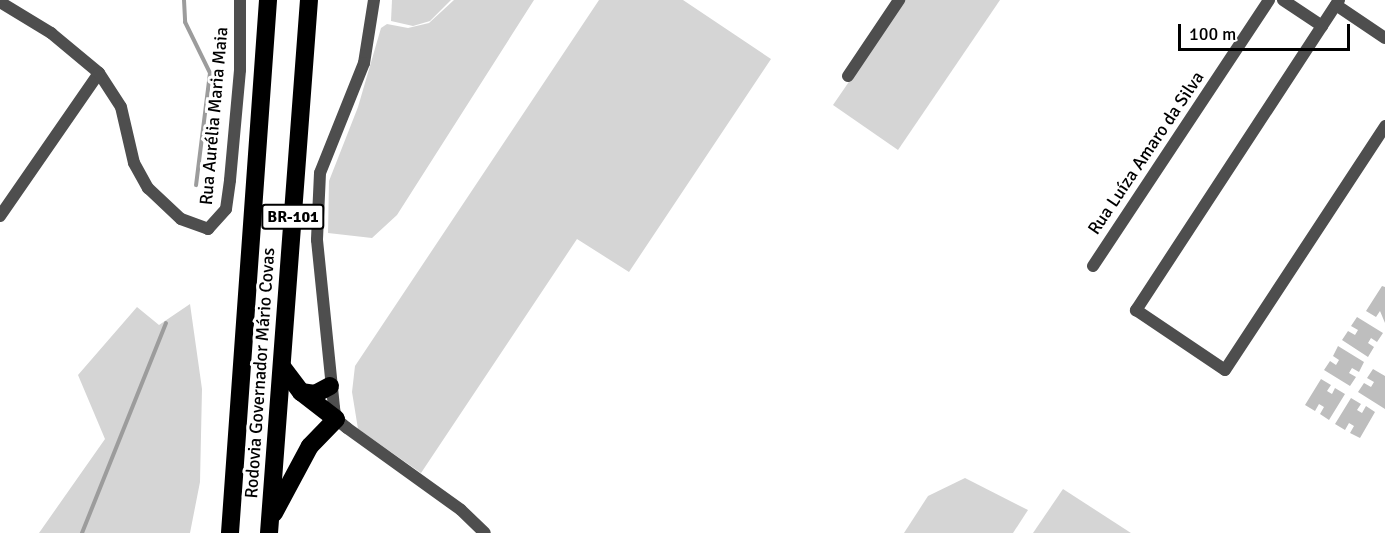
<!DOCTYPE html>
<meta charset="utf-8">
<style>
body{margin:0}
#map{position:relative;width:1385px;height:533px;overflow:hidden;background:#fff;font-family:Signika,sans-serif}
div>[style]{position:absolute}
.green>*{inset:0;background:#d5d5d5}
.stream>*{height:4px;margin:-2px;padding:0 2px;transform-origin:2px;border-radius:2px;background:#9c9c9c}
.building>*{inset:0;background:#bebebe}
.minor>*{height:12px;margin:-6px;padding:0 6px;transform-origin:6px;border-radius:6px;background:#4e4e4e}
.tertiary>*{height:12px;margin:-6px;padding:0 6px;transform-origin:6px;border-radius:6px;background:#4e4e4e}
.motorway>*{height:18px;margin:-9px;padding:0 9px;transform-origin:9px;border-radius:9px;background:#000}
span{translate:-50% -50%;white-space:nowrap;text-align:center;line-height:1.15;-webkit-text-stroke:6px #fff;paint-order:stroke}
.shield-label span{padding:2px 4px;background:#fff;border:2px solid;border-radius:4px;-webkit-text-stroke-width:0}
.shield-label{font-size:16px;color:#000;font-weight:700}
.street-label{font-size:18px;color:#000}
.scale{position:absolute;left:1178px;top:24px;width:172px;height:27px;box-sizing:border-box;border:3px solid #000;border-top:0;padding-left:8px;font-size:18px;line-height:21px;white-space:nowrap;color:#000;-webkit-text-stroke:4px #fff;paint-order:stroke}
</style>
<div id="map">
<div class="green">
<i style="clip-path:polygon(392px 0,451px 0,430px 21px,413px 26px,391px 21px)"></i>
<i style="clip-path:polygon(454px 0,534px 0,397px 215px,372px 238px,328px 233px,329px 181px,358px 107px,381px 28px,387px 24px,408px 28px,429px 23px)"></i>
<i style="clip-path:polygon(599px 0,683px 0,771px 59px,629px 272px,577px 239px,421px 473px,358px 429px,352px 392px,355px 366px)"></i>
<i style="clip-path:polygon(905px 0,1000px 0,898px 150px,833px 105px)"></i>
<i style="clip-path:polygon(190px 304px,202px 389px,200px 482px,190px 533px,39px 533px,105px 439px,78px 375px,137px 307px,159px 325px)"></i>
<i style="clip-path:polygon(965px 478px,1028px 510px,1013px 533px,904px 533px,928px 496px)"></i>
<i style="clip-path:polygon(1063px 489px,1131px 533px,1033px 533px)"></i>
</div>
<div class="stream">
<i style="left:184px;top:0;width:22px;rotate:87deg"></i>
<i style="left:185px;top:22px;width:57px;rotate:63.9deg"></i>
<i style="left:210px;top:73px;width:113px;rotate:97.1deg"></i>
<i style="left:82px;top:533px;width:226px;rotate:-68.2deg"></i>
</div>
<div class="building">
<i style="clip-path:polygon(1382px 286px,1385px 287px,1385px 323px,1380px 311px,1376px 317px,1366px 311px)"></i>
<i style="clip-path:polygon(1357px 317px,1383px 333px,1377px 342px,1371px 338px,1368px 343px,1374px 347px,1368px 357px,1342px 340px,1348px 331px,1355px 335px,1358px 330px,1351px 326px)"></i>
<i style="clip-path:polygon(1338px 346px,1364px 362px,1359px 372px,1352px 368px,1349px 373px,1356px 377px,1350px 386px,1324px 370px,1330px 361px,1336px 365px,1339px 360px,1333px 356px)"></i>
<i style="clip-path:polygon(1373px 369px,1385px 376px,1385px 409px,1358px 392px,1364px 383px,1371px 387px,1374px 382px,1367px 378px)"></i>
<i style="clip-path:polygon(1321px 379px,1331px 385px,1327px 391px,1332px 394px,1335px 388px,1345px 394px,1329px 420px,1320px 414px,1324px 407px,1319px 404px,1315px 411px,1305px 405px)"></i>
<i style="clip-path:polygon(1351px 398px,1361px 404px,1357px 410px,1362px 413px,1366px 406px,1375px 412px,1360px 438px,1350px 433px,1354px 426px,1349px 423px,1345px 430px,1335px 424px)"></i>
</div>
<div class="minor">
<i style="left:1283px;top:0;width:47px;rotate:33.7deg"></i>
<i style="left:1339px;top:0;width:371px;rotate:123.2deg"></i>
<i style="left:1136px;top:310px;width:107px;rotate:34deg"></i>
<i style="left:1225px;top:370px;width:292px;rotate:-56.7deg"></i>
<i style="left:1336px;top:5px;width:59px;rotate:34deg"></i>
<i style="left:848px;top:76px;width:92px;rotate:-56.1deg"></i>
<i style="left:0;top:216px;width:174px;rotate:-55.3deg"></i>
<i style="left:1093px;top:266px;width:319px;rotate:-56.5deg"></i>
</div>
<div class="tertiary">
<i style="left:374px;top:0;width:64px;rotate:99deg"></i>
<i style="left:364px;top:63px;width:118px;rotate:111.8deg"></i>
<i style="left:320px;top:173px;width:67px;rotate:92.6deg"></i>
<i style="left:317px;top:240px;width:169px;rotate:84.2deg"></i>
<i style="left:334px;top:408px;width:11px;rotate:80deg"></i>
<i style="left:336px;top:419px;width:14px;rotate:39deg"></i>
<i style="left:347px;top:428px;width:140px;rotate:35.7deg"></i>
<i style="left:461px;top:510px;width:33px;rotate:44deg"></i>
<i style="left:0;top:2px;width:60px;rotate:31.3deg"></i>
<i style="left:51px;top:33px;width:62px;rotate:39.8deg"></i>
<i style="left:99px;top:73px;width:40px;rotate:57.1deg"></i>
<i style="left:121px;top:107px;width:57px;rotate:76.9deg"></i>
<i style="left:134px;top:163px;width:29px;rotate:61deg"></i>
<i style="left:148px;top:188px;width:45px;rotate:43.2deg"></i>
<i style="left:181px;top:219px;width:29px;rotate:20deg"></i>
<i style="left:208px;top:229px;width:27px;rotate:-48deg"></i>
<i style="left:226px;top:209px;width:29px;rotate:-82deg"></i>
<i style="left:230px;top:180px;width:110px;rotate:-84.8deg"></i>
<i style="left:240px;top:70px;width:70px;rotate:-90deg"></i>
</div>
<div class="motorway">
<i style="left:301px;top:392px;width:14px;rotate:8deg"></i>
<i style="left:315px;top:394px;width:17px;rotate:-28deg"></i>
<i style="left:274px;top:513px;width:76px;rotate:-61.8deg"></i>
<i style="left:310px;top:446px;width:37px;rotate:-46deg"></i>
<i style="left:336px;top:419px;width:44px;rotate:-142.4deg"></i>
<i style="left:301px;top:392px;width:31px;rotate:-127deg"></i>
<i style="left:230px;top:533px;width:534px;rotate:-85.92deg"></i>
<i style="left:269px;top:533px;width:534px;rotate:-85.71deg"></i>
</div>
<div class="shield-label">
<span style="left:293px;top:217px">BR-101</span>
</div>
<div class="street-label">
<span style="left:214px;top:116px;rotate:-85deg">Rua Aurélia Maria Maia</span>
<span style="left:1146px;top:153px;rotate:-56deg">Rua Luíza Amaro da Silva</span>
<span style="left:260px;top:373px;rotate:-86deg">Rodovia Governador Mário Covas</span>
</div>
<div class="scale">100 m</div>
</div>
